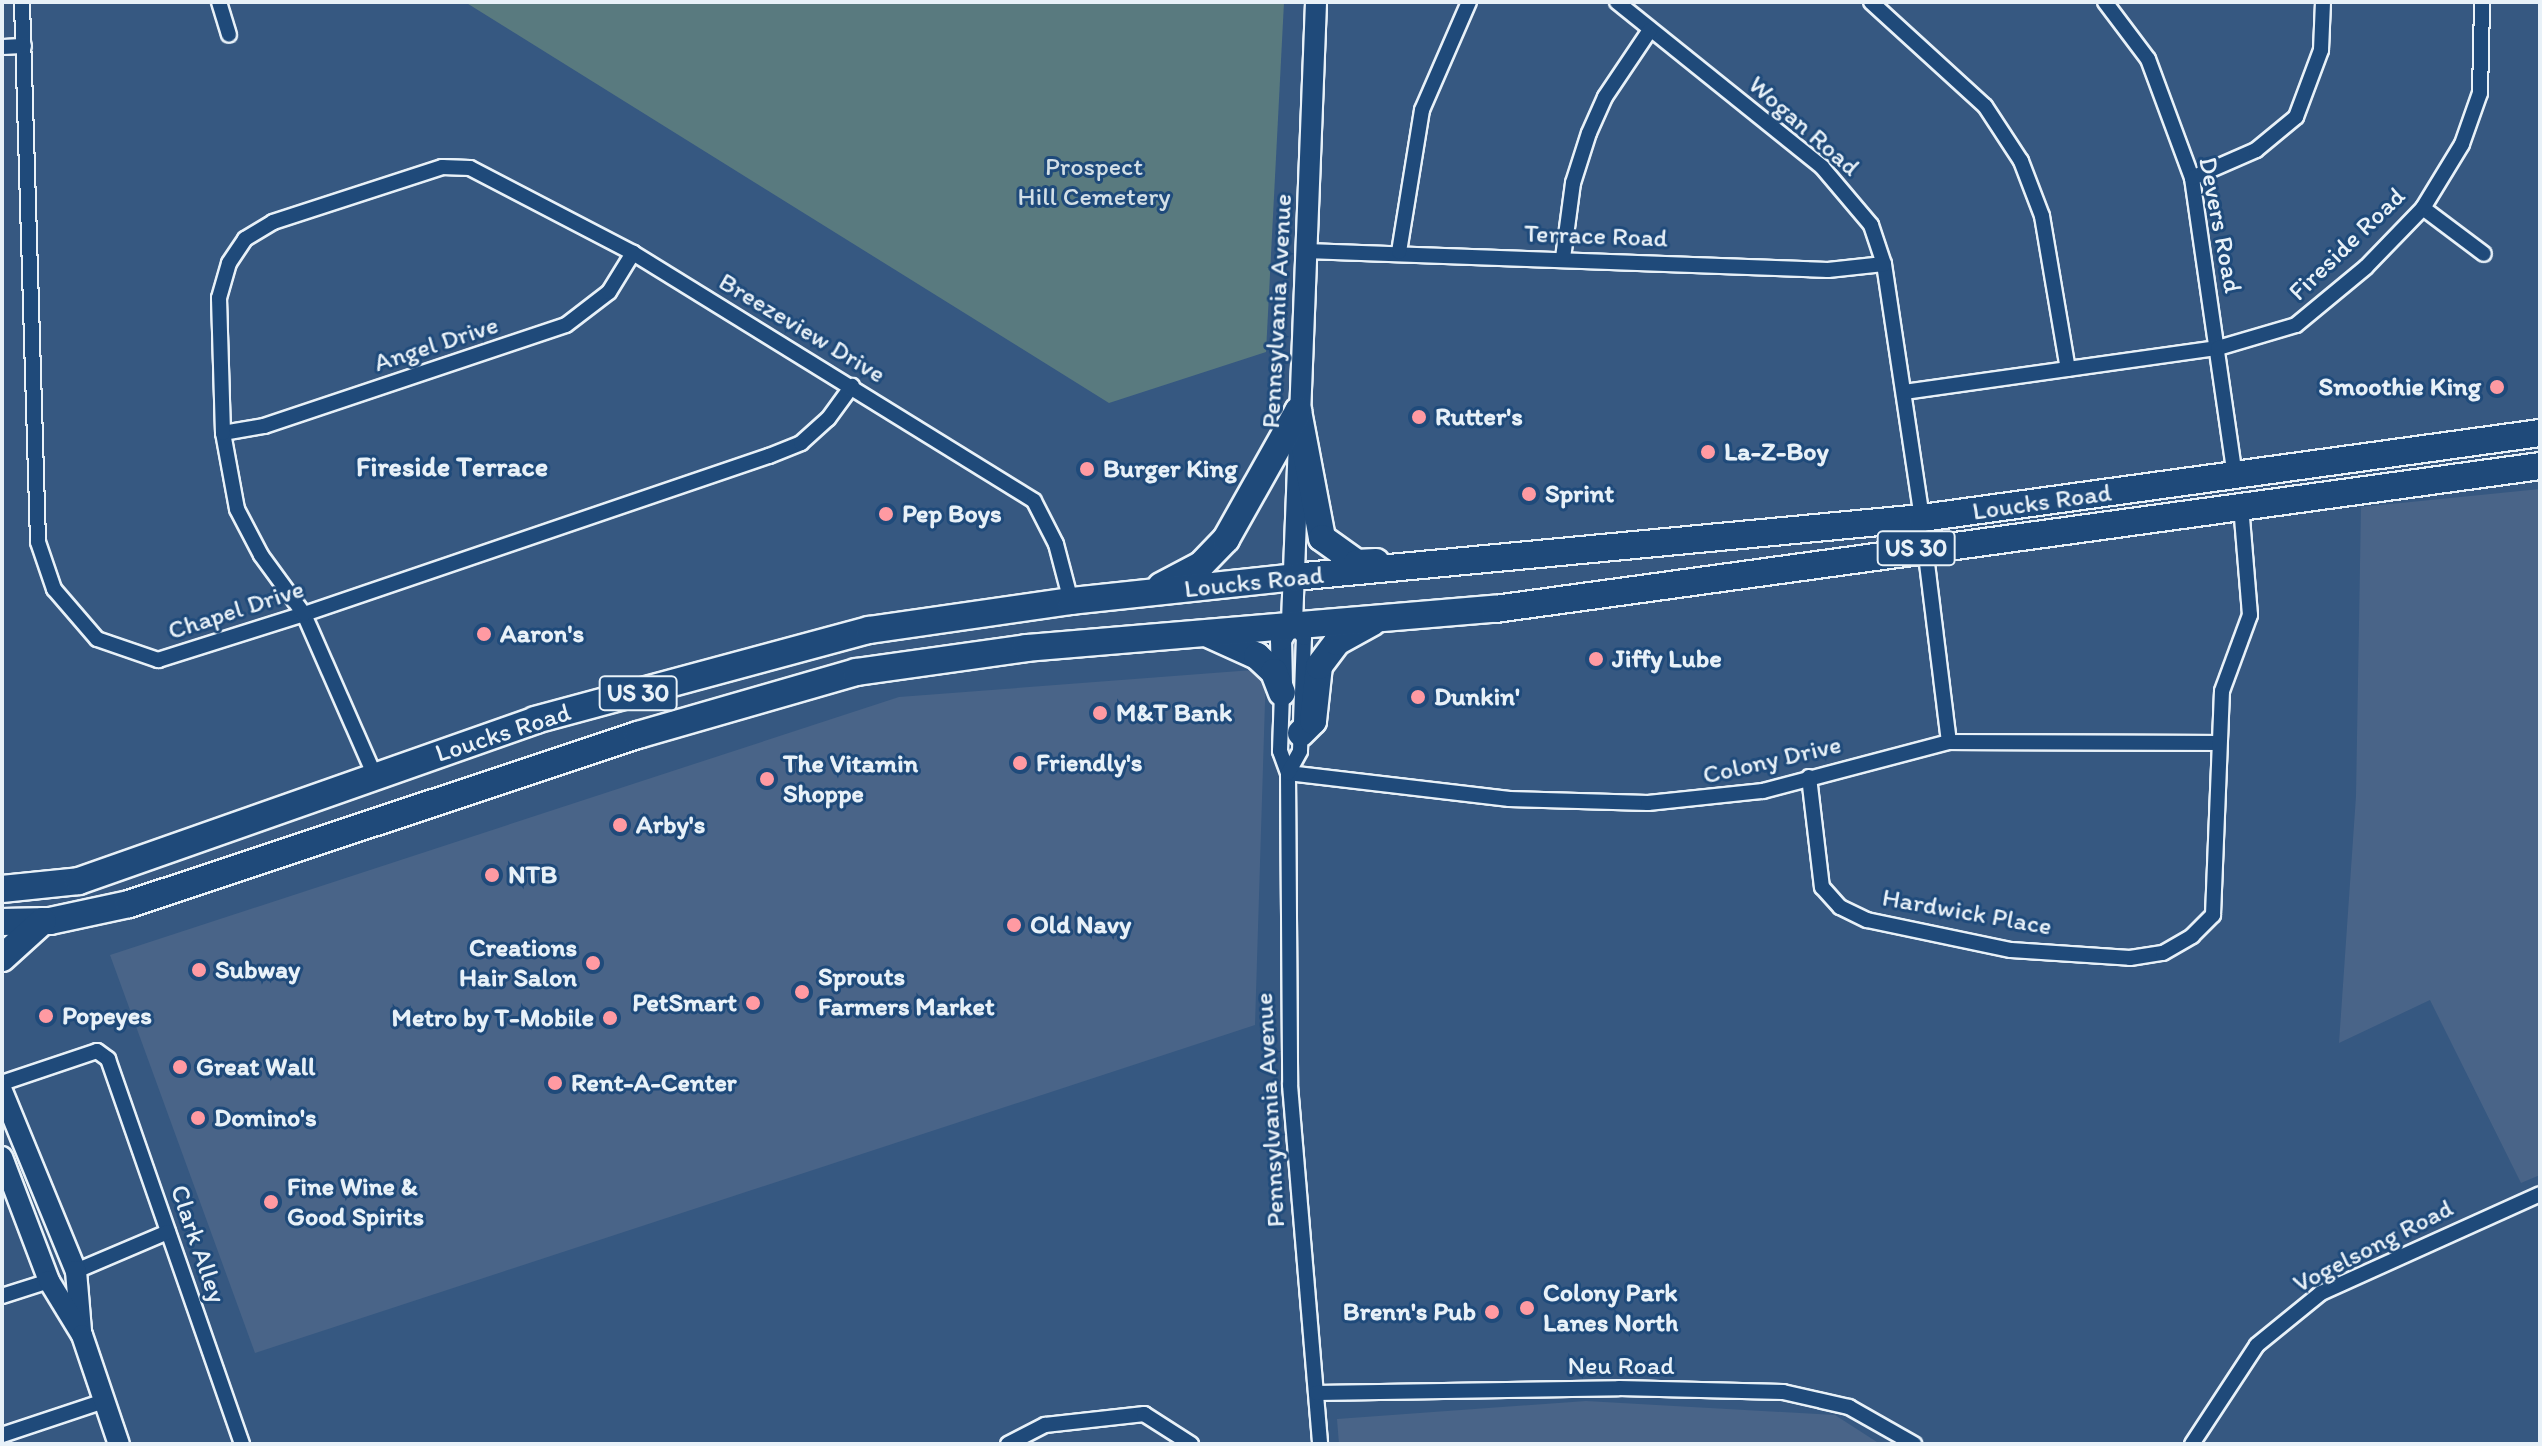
<!DOCTYPE html>
<style>
body{margin:0}
#map{position:relative;width:2542px;height:1446px;overflow:hidden;background:#365881;font-family:Itim,sans-serif}
div>[style]{position:absolute}
.built>*{inset:0;background:#496488}
.green>*{inset:0;background:#597a7f}
.roads{filter:drop-shadow(2px 0 #e8f1f8) drop-shadow(-2px 0 #e8f1f8) drop-shadow(0 2px #e8f1f8) drop-shadow(0 -2px #e8f1f8)}
.street>*{height:14px;margin:-7px;padding:0 7px;transform-origin:7px;border-radius:7px;background:#1f4a7a}
.secondary>*{height:20px;margin:-10px;padding:0 10px;transform-origin:10px;border-radius:10px;background:#1f4a7a}
.highway>*{height:26px;margin:-13px;padding:0 13px;transform-origin:13px;border-radius:13px;background:#1f4a7a}
.dots>*{width:22px;height:22px;translate:-50% -50%;box-sizing:border-box;border:4px solid #1f4a7a;border-radius:50%}
span{translate:-50% -50%;white-space:nowrap;text-align:center;line-height:1.15;-webkit-text-stroke:6px #1f4a7a;paint-order:stroke}
.shield-label span{padding:2px 6px;background:#1f4a7a;border:2px solid;border-radius:6px;-webkit-text-stroke-width:0}
.shield-label{font-size:24px;color:#e8f1f8;font-weight:700}
.street-label{font-size:26px;color:#e8f1f8}
.park-label{font-size:26px;color:#d3dfe6}
.poi-label{font-size:26px;color:#e8f1f8;font-weight:700}
.right{translate:-100% -50%;text-align:right}
.left{translate:0 -50%;text-align:left}
.neighbourhood-label{font-size:28px;color:#e8f1f8;font-weight:700}
.frame{position:absolute;inset:0;border:4px solid #e8f1f8;pointer-events:none}
</style>
<div id="map">
<div class="built">
<i style="clip-path:polygon(2540px 489px,2540px 1175px,2521px 1183px,2430px 1000px,2339px 1043px,2356px 796px,2361px 507px)"></i>
<i style="clip-path:polygon(1266px 669px,1255px 1025px,255px 1353px,110px 955px,899px 697px)"></i>
<i style="clip-path:polygon(1586px 1401px,1835px 1415px,1880px 1444px,1339px 1444px,1337px 1419px)"></i>
</div>
<div class="green">
<i style="clip-path:polygon(465px 2px,1284px 2px,1266px 352px,1109px 403px)"></i>
</div>
<div class="roads">
<div class="street">
<i style="left:22px;top:2px;width:540px;rotate:88.3deg"></i>
<i style="left:38px;top:542px;width:50px;rotate:71.2deg"></i>
<i style="left:54px;top:589px;width:66px;rotate:49.3deg"></i>
<i style="left:97px;top:639px;width:65px;rotate:19deg"></i>
<i style="left:158px;top:660px;width:153px;rotate:-17.5deg"></i>
<i style="left:304px;top:614px;width:491px;rotate:-18.8deg"></i>
<i style="left:769px;top:456px;width:35px;rotate:-22deg"></i>
<i style="left:801px;top:443px;width:36px;rotate:-42deg"></i>
<i style="left:828px;top:419px;width:41px;rotate:-54deg"></i>
<i style="left:219px;top:2px;width:34px;rotate:73deg"></i>
<i style="left:1617px;top:2px;width:263px;rotate:38.8deg"></i>
<i style="left:1822px;top:167px;width:76px;rotate:49.8deg"></i>
<i style="left:1871px;top:225px;width:41px;rotate:71.6deg"></i>
<i style="left:1884px;top:264px;width:257px;rotate:81.5deg"></i>
<i style="left:1871px;top:2px;width:154px;rotate:42.4deg"></i>
<i style="left:1985px;top:106px;width:66px;rotate:56.8deg"></i>
<i style="left:2021px;top:161px;width:59px;rotate:69.1deg"></i>
<i style="left:2042px;top:216px;width:155px;rotate:80.4deg"></i>
<i style="left:2105px;top:2px;width:71px;rotate:53deg"></i>
<i style="left:2148px;top:59px;width:127px;rotate:69.7deg"></i>
<i style="left:2192px;top:178px;width:301px;rotate:81.8deg"></i>
<i style="left:2px;top:47px;width:22px;rotate:-3deg"></i>
<i style="left:2192px;top:178px;width:70px;rotate:-23.6deg"></i>
<i style="left:2256px;top:150px;width:52px;rotate:-39.5deg"></i>
<i style="left:2296px;top:117px;width:72px;rotate:-69.5deg"></i>
<i style="left:2321px;top:50px;width:48px;rotate:-87.6deg"></i>
<i style="left:2423px;top:208px;width:76px;rotate:37deg"></i>
<i style="left:1306px;top:251px;width:522px;rotate:2.08deg"></i>
<i style="left:1828px;top:270px;width:56px;rotate:-6.1deg"></i>
<i style="left:1399px;top:252px;width:144px;rotate:-80.8deg"></i>
<i style="left:1422px;top:110px;width:118px;rotate:-66.5deg"></i>
<i style="left:1563px;top:258px;width:76px;rotate:-82.4deg"></i>
<i style="left:1573px;top:183px;width:52px;rotate:-72.3deg"></i>
<i style="left:1589px;top:133px;width:39px;rotate:-66deg"></i>
<i style="left:1605px;top:97px;width:81px;rotate:-56.1deg"></i>
<i style="left:1904px;top:392px;width:317px;rotate:-8deg"></i>
<i style="left:2218px;top:348px;width:81px;rotate:-16.4deg"></i>
<i style="left:2296px;top:325px;width:91px;rotate:-39.6deg"></i>
<i style="left:2366px;top:267px;width:82px;rotate:-46deg"></i>
<i style="left:2423px;top:208px;width:75px;rotate:-58.6deg"></i>
<i style="left:2462px;top:144px;width:54px;rotate:-70.6deg"></i>
<i style="left:2480px;top:93px;width:91px;rotate:-88.7deg"></i>
<i style="left:223px;top:433px;width:42px;rotate:-9.7deg"></i>
<i style="left:264px;top:426px;width:318px;rotate:-18.5deg"></i>
<i style="left:566px;top:325px;width:54px;rotate:-37.5deg"></i>
<i style="left:609px;top:292px;width:46px;rotate:-58.4deg"></i>
<i style="left:1925px;top:547px;width:196px;rotate:83deg"></i>
<i style="left:1282px;top:693px;width:58px;rotate:92deg"></i>
<i style="left:1280px;top:751px;width:23px;rotate:70deg"></i>
<i style="left:1288px;top:773px;width:312px;rotate:89.6deg"></i>
<i style="left:1290px;top:1085px;width:360px;rotate:85.2deg"></i>
<i style="left:1288px;top:773px;width:223px;rotate:6.7deg"></i>
<i style="left:1509px;top:799px;width:139px;rotate:1.6deg"></i>
<i style="left:1648px;top:803px;width:116px;rotate:-6deg"></i>
<i style="left:1763px;top:791px;width:192px;rotate:-14.8deg"></i>
<i style="left:1949px;top:742px;width:269px;rotate:0.2deg"></i>
<i style="left:1288px;top:773px;width:25px;rotate:-61deg"></i>
<i style="left:1300px;top:751px;width:113px;rotate:-88deg"></i>
<i style="left:1304px;top:638px;width:17px;rotate:-126deg"></i>
<i style="left:375px;top:776px;width:177px;rotate:-113.7deg"></i>
<i style="left:304px;top:614px;width:73px;rotate:-126.1deg"></i>
<i style="left:261px;top:555px;width:52px;rotate:-117.6deg"></i>
<i style="left:237px;top:509px;width:77px;rotate:-100.4deg"></i>
<i style="left:223px;top:433px;width:135px;rotate:-91.7deg"></i>
<i style="left:219px;top:298px;width:36px;rotate:-74deg"></i>
<i style="left:229px;top:263px;width:29px;rotate:-56deg"></i>
<i style="left:245px;top:239px;width:33px;rotate:-31deg"></i>
<i style="left:273px;top:222px;width:178px;rotate:-18deg"></i>
<i style="left:442px;top:167px;width:28px;rotate:2deg"></i>
<i style="left:470px;top:168px;width:184px;rotate:27.5deg"></i>
<i style="left:633px;top:253px;width:471px;rotate:31.7deg"></i>
<i style="left:1034px;top:501px;width:48px;rotate:62.9deg"></i>
<i style="left:1056px;top:544px;width:59px;rotate:75.3deg"></i>
<i style="left:1809px;top:777px;width:111px;rotate:83.3deg"></i>
<i style="left:1822px;top:887px;width:27px;rotate:48deg"></i>
<i style="left:1840px;top:907px;width:30px;rotate:26deg"></i>
<i style="left:1867px;top:920px;width:147px;rotate:11.8deg"></i>
<i style="left:2011px;top:950px;width:119px;rotate:3.8deg"></i>
<i style="left:2130px;top:958px;width:33px;rotate:-9deg"></i>
<i style="left:2163px;top:953px;width:34px;rotate:-30deg"></i>
<i style="left:2192px;top:936px;width:30px;rotate:-45deg"></i>
<i style="left:2213px;top:915px;width:224px;rotate:-87.7deg"></i>
<i style="left:2222px;top:691px;width:81px;rotate:-69.8deg"></i>
<i style="left:2250px;top:615px;width:110px;rotate:-94.7deg"></i>
<i style="left:2px;top:1083px;width:100px;rotate:-18.6deg"></i>
<i style="left:97px;top:1051px;width:14px;rotate:36deg"></i>
<i style="left:108px;top:1059px;width:408px;rotate:70.8deg"></i>
<i style="left:76px;top:1271px;width:100px;rotate:-23deg"></i>
<i style="left:2px;top:1296px;width:49px;rotate:-17.7deg"></i>
<i style="left:1316px;top:1393px;width:303px;rotate:-0.9deg"></i>
<i style="left:1619px;top:1388px;width:164px;rotate:1.4deg"></i>
<i style="left:1783px;top:1392px;width:68px;rotate:12.8deg"></i>
<i style="left:1849px;top:1407px;width:75px;rotate:29.6deg"></i>
<i style="left:2px;top:1435px;width:108px;rotate:-18.4deg"></i>
<i style="left:1008px;top:1444px;width:42px;rotate:-27.2deg"></i>
<i style="left:1045px;top:1425px;width:100px;rotate:-6.3deg"></i>
<i style="left:1144px;top:1414px;width:56px;rotate:32.6deg"></i>
<i style="left:2192px;top:1444px;width:118px;rotate:-56.7deg"></i>
<i style="left:2257px;top:1345px;width:82px;rotate:-39.1deg"></i>
<i style="left:2321px;top:1293px;width:240px;rotate:-24.3deg"></i>
</div>
<div class="secondary">
<i style="left:1282px;top:686px;width:46px;rotate:-91.2deg"></i>
<i style="left:1281px;top:640px;width:21px;rotate:-59deg"></i>
<i style="left:1292px;top:622px;width:620px;rotate:-87.78deg"></i>
<i style="left:2px;top:1091px;width:195px;rotate:67.7deg"></i>
<i style="left:76px;top:1271px;width:60px;rotate:85.2deg"></i>
<i style="left:2px;top:1157px;width:133px;rotate:69.2deg"></i>
<i style="left:49px;top:1281px;width:63px;rotate:58.6deg"></i>
<i style="left:82px;top:1335px;width:115px;rotate:71.3deg"></i>
</div>
<div class="highway">
<i style="left:1298px;top:411px;width:129px;rotate:79.3deg"></i>
<i style="left:1322px;top:538px;width:43px;rotate:35.5deg"></i>
<i style="left:1357px;top:563px;width:19px;rotate:-3deg"></i>
<i style="left:1161px;top:586px;width:45px;rotate:-27.7deg"></i>
<i style="left:1201px;top:565px;width:36px;rotate:-46deg"></i>
<i style="left:1226px;top:539px;width:147px;rotate:-60.6deg"></i>
<i style="left:1208px;top:634px;width:54px;rotate:24.2deg"></i>
<i style="left:1257px;top:656px;width:23px;rotate:43deg"></i>
<i style="left:1274px;top:672px;width:22px;rotate:69deg"></i>
<i style="left:1301px;top:733px;width:17px;rotate:-45deg"></i>
<i style="left:1313px;top:721px;width:55px;rotate:-83.8deg"></i>
<i style="left:1319px;top:666px;width:30px;rotate:-53deg"></i>
<i style="left:1337px;top:642px;width:41px;rotate:-29.1deg"></i>
<i style="left:2px;top:889px;width:77px;rotate:-5.9deg"></i>
<i style="left:79px;top:881px;width:484px;rotate:-19.4deg"></i>
<i style="left:535px;top:720px;width:346px;rotate:-15.1deg"></i>
<i style="left:869px;top:630px;width:204px;rotate:-8.2deg"></i>
<i style="left:1071px;top:601px;width:224px;rotate:-6.1deg"></i>
<i style="left:1294px;top:577px;width:631px;rotate:-5.37deg"></i>
<i style="left:1922px;top:518px;width:624px;rotate:-7.83deg"></i>
<i style="left:2px;top:922px;width:48px;rotate:-1.2deg"></i>
<i style="left:50px;top:921px;width:81px;rotate:-12.1deg"></i>
<i style="left:129px;top:904px;width:536px;rotate:-18.37deg"></i>
<i style="left:638px;top:735px;width:227px;rotate:-16.1deg"></i>
<i style="left:856px;top:672px;width:172px;rotate:-8deg"></i>
<i style="left:1026px;top:648px;width:471px;rotate:-4.8deg"></i>
<i style="left:1495px;top:609px;width:1055px;rotate:-7.79deg"></i>
<i style="left:2px;top:958px;width:55px;rotate:-42.1deg"></i>
</div>
</div>
<div class="dots">
<i style="left:2497px;top:387px;background:#ff9aa2"></i>
<i style="left:1419px;top:417px;background:#ff9aa2"></i>
<i style="left:1708px;top:452px;background:#ff9aa2"></i>
<i style="left:1087px;top:469px;background:#ff9aa2"></i>
<i style="left:1529px;top:494px;background:#ff9aa2"></i>
<i style="left:886px;top:514px;background:#ff9aa2"></i>
<i style="left:484px;top:634px;background:#ff9aa2"></i>
<i style="left:1596px;top:659px;background:#ff9aa2"></i>
<i style="left:1418px;top:697px;background:#ff9aa2"></i>
<i style="left:1100px;top:713px;background:#ff9aa2"></i>
<i style="left:1020px;top:763px;background:#ff9aa2"></i>
<i style="left:767px;top:779px;background:#ff9aa2"></i>
<i style="left:620px;top:825px;background:#ff9aa2"></i>
<i style="left:492px;top:875px;background:#ff9aa2"></i>
<i style="left:1014px;top:925px;background:#ff9aa2"></i>
<i style="left:593px;top:963px;background:#ff9aa2"></i>
<i style="left:199px;top:970px;background:#ff9aa2"></i>
<i style="left:802px;top:992px;background:#ff9aa2"></i>
<i style="left:753px;top:1003px;background:#ff9aa2"></i>
<i style="left:46px;top:1016px;background:#ff9aa2"></i>
<i style="left:610px;top:1018px;background:#ff9aa2"></i>
<i style="left:180px;top:1067px;background:#ff9aa2"></i>
<i style="left:555px;top:1083px;background:#ff9aa2"></i>
<i style="left:198px;top:1118px;background:#ff9aa2"></i>
<i style="left:271px;top:1202px;background:#ff9aa2"></i>
<i style="left:1527px;top:1308px;background:#ff9aa2"></i>
<i style="left:1492px;top:1312px;background:#ff9aa2"></i>
</div>
<div class="shield-label">
<span style="left:1916px;top:548px">US 30</span>
<span style="left:638px;top:693px">US 30</span>
</div>
<div class="street-label">
<span style="left:1804px;top:126px;rotate:41deg">Wogan Road</span>
<span style="left:2220px;top:225px;rotate:79deg">Devers Road</span>
<span style="left:1596px;top:236px;rotate:2deg">Terrace Road</span>
<span style="left:2347px;top:244px;rotate:-44deg">Fireside Road</span>
<span style="left:1277px;top:311px;rotate:-87deg">Pennsylvania Avenue</span>
<span style="left:802px;top:328px;rotate:31deg">Breezeview Drive</span>
<span style="left:436px;top:344px;rotate:-18deg">Angel Drive</span>
<span style="left:2042px;top:502px;rotate:-8deg">Loucks Road</span>
<span style="left:1254px;top:582px;rotate:-6deg">Loucks Road</span>
<span style="left:236px;top:610px;rotate:-18deg">Chapel Drive</span>
<span style="left:503px;top:733px;rotate:-18deg">Loucks Road</span>
<span style="left:1772px;top:760px;rotate:-13deg">Colony Drive</span>
<span style="left:1967px;top:912px;rotate:10deg">Hardwick Place</span>
<span style="left:1270px;top:1110px;rotate:-93deg">Pennsylvania Avenue</span>
<span style="left:198px;top:1244px;rotate:71deg">Clark Alley</span>
<span style="left:2373px;top:1246px;rotate:-27deg">Vogelsong Road</span>
<span style="left:1621px;top:1366px">Neu Road</span>
</div>
<div class="park-label">
<span style="left:1094px;top:182px">Prospect<br>Hill Cemetery</span>
</div>
<div class="poi-label">
<span class="right" style="left:2481px;top:387px">Smoothie King</span>
<span class="left" style="left:1435px;top:417px">Rutter's</span>
<span class="left" style="left:1724px;top:452px">La-Z-Boy</span>
<span class="left" style="left:1103px;top:469px">Burger King</span>
<span class="left" style="left:1545px;top:494px">Sprint</span>
<span class="left" style="left:902px;top:514px">Pep Boys</span>
<span class="left" style="left:500px;top:634px">Aaron's</span>
<span class="left" style="left:1612px;top:659px">Jiffy Lube</span>
<span class="left" style="left:1434px;top:697px">Dunkin'</span>
<span class="left" style="left:1116px;top:713px">M&amp;T Bank</span>
<span class="left" style="left:1036px;top:763px">Friendly's</span>
<span class="left" style="left:783px;top:779px">The Vitamin<br>Shoppe</span>
<span class="left" style="left:636px;top:825px">Arby's</span>
<span class="left" style="left:508px;top:875px">NTB</span>
<span class="left" style="left:1030px;top:925px">Old Navy</span>
<span class="right" style="left:577px;top:963px">Creations<br>Hair Salon</span>
<span class="left" style="left:215px;top:970px">Subway</span>
<span class="left" style="left:818px;top:992px">Sprouts<br>Farmers Market</span>
<span class="right" style="left:737px;top:1003px">PetSmart</span>
<span class="left" style="left:62px;top:1016px">Popeyes</span>
<span class="right" style="left:594px;top:1018px">Metro by T-Mobile</span>
<span class="left" style="left:196px;top:1067px">Great Wall</span>
<span class="left" style="left:571px;top:1083px">Rent-A-Center</span>
<span class="left" style="left:214px;top:1118px">Domino's</span>
<span class="left" style="left:287px;top:1202px">Fine Wine &amp;<br>Good Spirits</span>
<span class="left" style="left:1543px;top:1308px">Colony Park<br>Lanes North</span>
<span class="right" style="left:1476px;top:1312px">Brenn's Pub</span>
</div>
<div class="neighbourhood-label">
<span style="left:452px;top:466px">Fireside Terrace</span>
</div>
<div class="frame"></div>
</div>
